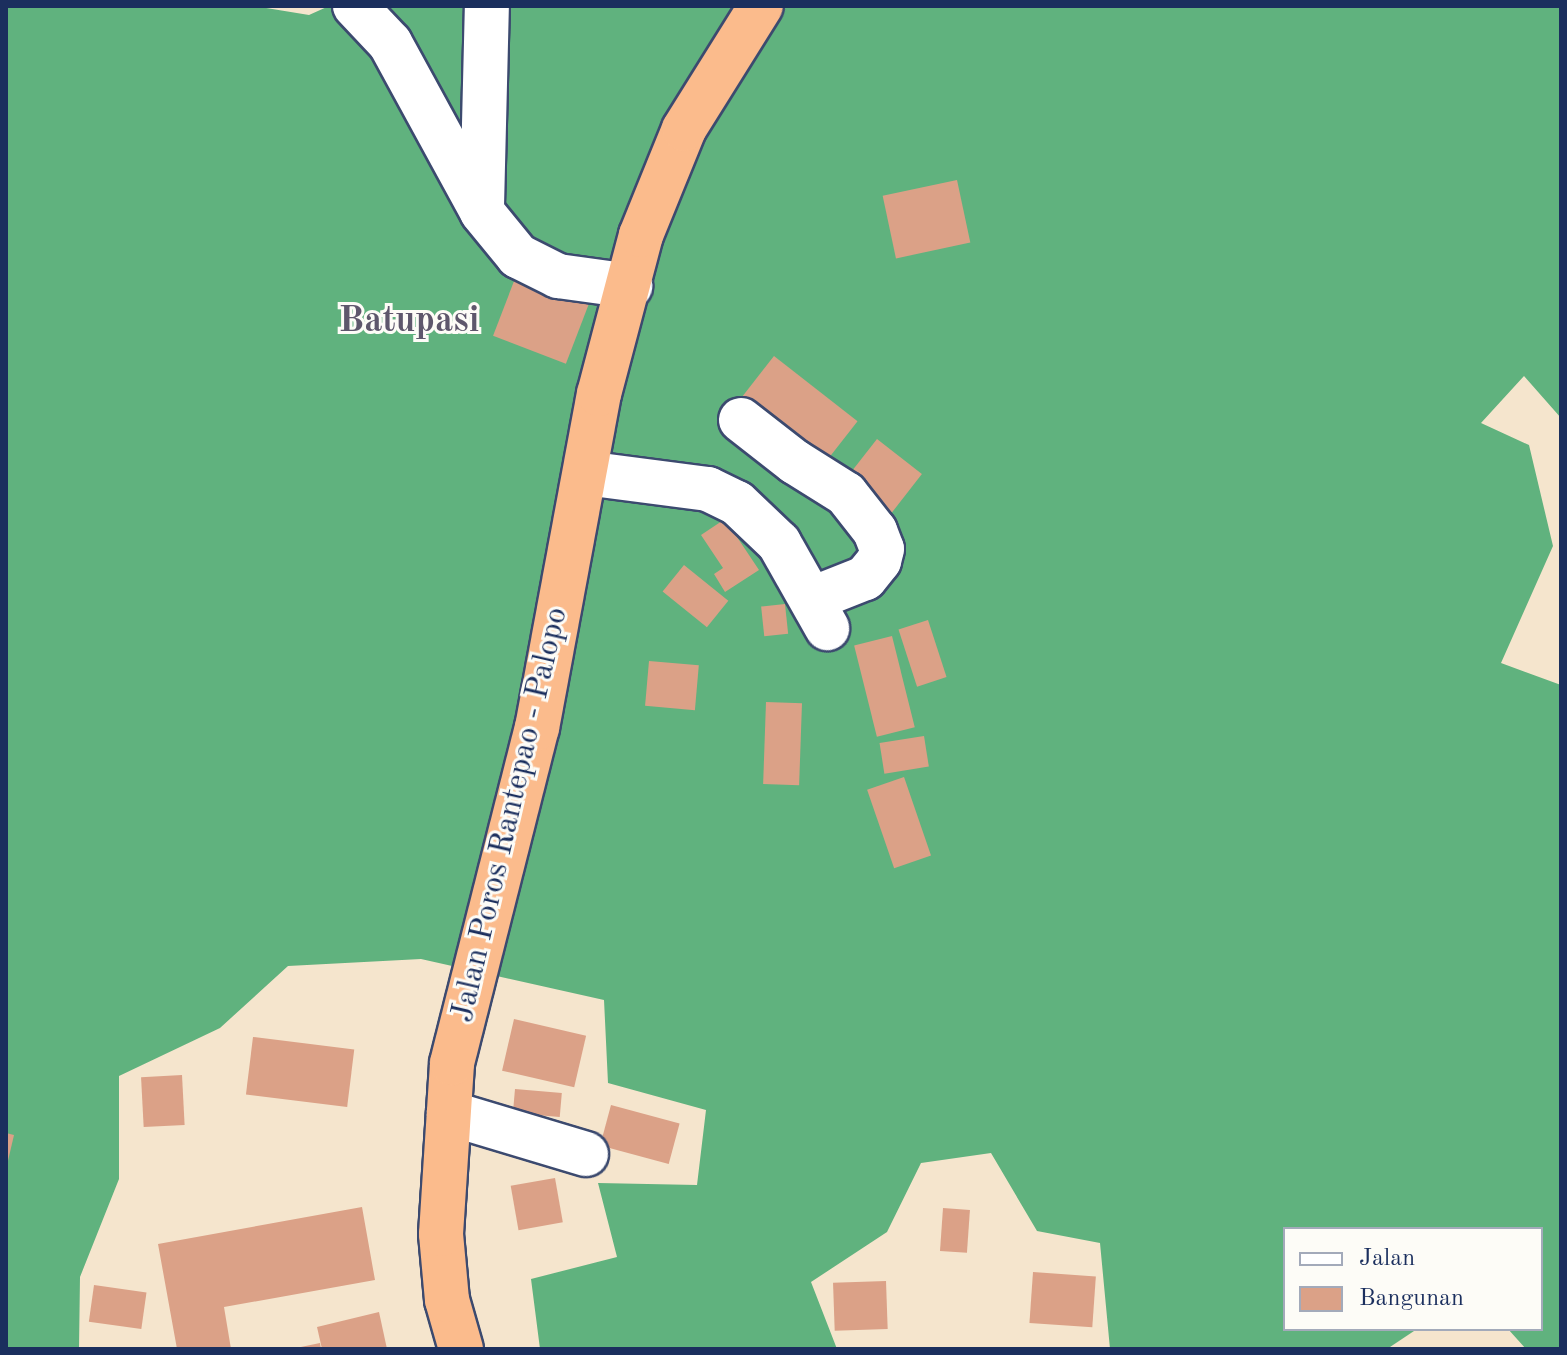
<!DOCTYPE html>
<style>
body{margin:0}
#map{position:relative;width:1567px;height:1355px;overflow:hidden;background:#f5e5cd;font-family:"Old Standard TT",serif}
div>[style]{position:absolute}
.forest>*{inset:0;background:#60b27e}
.building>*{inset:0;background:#dba187;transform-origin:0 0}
.roads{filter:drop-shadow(2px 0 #3c4a6f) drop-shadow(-2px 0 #3c4a6f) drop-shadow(0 2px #3c4a6f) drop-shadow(0 -2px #3c4a6f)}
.minor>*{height:44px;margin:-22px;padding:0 22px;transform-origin:22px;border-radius:22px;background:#fff}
.highway>*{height:44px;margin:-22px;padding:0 22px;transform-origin:22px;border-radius:22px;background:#fbbb8c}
span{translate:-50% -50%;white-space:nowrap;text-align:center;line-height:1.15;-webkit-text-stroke:6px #fdfcf7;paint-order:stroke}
.street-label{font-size:32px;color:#1b2f5e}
.quarter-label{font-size:36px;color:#5e576c;font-weight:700}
.frame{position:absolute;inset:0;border:8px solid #1b2f5e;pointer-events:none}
.legend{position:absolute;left:1283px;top:1227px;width:260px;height:104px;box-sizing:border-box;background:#fdfcf7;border:2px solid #a3aaba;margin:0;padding:10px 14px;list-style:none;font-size:24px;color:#1b2f5e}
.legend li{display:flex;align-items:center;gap:16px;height:40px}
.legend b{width:40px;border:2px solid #a3aaba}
</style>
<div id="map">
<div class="forest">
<i style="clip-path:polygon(6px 6px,254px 6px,309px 15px,329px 6px,1561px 6px,1561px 418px,1524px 376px,1481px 423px,1529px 445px,1553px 546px,1501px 663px,1561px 685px,1561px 1349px,1526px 1349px,1508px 1329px,1541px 1329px,1541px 1229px,1285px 1229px,1285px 1329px,1417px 1329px,1387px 1349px,1110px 1349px,1100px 1243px,1037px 1231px,991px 1153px,921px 1163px,887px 1232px,811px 1282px,837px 1349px,540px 1349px,531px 1279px,617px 1257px,598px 1183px,697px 1185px,706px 1110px,608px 1083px,604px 1000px,421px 959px,288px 966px,220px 1028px,119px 1076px,119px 1179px,80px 1277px,79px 1349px,6px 1349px)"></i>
</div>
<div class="building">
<i style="left:957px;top:180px;width:64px;height:76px;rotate:78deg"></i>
<i style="left:516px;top:276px;width:78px;height:64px;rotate:21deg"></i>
<i style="left:774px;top:356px;width:106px;height:66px;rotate:38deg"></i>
<i style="left:877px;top:439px;width:57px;height:49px;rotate:38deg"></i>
<i style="clip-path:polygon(725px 519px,759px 570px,725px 592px,714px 574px,723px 568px,701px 535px)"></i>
<i style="left:684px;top:565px;width:57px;height:34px;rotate:39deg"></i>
<i style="left:785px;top:604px;width:30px;height:24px;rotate:84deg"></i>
<i style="left:928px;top:620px;width:60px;height:31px;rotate:72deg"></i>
<i style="left:892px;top:636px;width:94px;height:39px;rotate:76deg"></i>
<i style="left:649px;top:661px;width:50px;height:45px;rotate:5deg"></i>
<i style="left:766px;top:702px;width:36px;height:82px;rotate:2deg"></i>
<i style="left:924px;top:736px;width:31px;height:45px;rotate:81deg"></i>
<i style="left:904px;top:777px;width:83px;height:39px;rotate:71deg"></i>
<i style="left:514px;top:1019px;width:74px;height:53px;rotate:13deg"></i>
<i style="left:253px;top:1037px;width:102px;height:58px;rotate:7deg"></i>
<i style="left:182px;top:1075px;width:50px;height:41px;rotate:87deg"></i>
<i style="left:515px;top:1089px;width:47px;height:24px;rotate:5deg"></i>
<i style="left:611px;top:1105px;width:71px;height:42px;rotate:15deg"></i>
<i style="clip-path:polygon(6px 1133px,14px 1135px,7px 1165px,6px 1165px)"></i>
<i style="left:555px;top:1178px;width:45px;height:45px;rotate:80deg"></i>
<i style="clip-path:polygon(362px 1207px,375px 1280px,224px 1307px,231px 1349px,177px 1349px,158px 1244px)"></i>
<i style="left:943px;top:1208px;width:27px;height:43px;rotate:4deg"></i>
<i style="left:1033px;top:1272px;width:63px;height:51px;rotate:4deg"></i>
<i style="left:886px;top:1281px;width:48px;height:53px;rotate:88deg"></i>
<i style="left:94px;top:1285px;width:53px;height:37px;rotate:8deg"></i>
<i style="clip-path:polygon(379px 1312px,387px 1349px,322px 1349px,317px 1327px)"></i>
<i style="clip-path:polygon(320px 1343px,321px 1349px,296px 1349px,296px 1348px)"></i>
</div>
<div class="roads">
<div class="minor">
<i style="left:355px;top:6px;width:51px;rotate:46.6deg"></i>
<i style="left:390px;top:43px;width:192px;rotate:61.4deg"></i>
<i style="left:482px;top:212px;width:57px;rotate:50.7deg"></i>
<i style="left:518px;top:256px;width:45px;rotate:26.6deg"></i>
<i style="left:558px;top:276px;width:73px;rotate:7.9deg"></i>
<i style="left:482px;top:206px;width:200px;rotate:-88.6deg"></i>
<i style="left:741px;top:420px;width:68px;rotate:37.9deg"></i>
<i style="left:795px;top:462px;width:60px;rotate:32.1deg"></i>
<i style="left:846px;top:494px;width:47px;rotate:51.9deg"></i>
<i style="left:875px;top:531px;width:19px;rotate:69deg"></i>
<i style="left:882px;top:549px;width:12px;rotate:104deg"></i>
<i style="left:879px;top:561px;width:22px;rotate:129deg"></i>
<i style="left:865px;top:578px;width:57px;rotate:158.4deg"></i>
<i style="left:585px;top:473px;width:124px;rotate:7.4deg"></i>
<i style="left:708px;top:489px;width:32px;rotate:26deg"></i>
<i style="left:737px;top:503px;width:58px;rotate:43.6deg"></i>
<i style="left:779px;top:543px;width:98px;rotate:60.5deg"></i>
<i style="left:449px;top:1113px;width:143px;rotate:16.7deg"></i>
</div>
<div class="highway">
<i style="left:461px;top:1349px;width:51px;rotate:-105.9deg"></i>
<i style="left:447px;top:1300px;width:66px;rotate:-95.2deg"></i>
<i style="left:441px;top:1234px;width:171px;rotate:-86.3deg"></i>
<i style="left:452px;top:1063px;width:346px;rotate:-75.8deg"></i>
<i style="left:537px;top:728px;width:340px;rotate:-79.5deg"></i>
<i style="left:599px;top:394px;width:164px;rotate:-75.2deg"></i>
<i style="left:641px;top:235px;width:114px;rotate:-67.9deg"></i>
<i style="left:684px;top:129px;width:145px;rotate:-58deg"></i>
</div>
</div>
<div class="street-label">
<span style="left:511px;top:815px;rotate:-77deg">Jalan Poros Rantepao - Palopo</span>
</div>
<div class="quarter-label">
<span style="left:409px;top:323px">Batupasi</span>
</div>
<div class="frame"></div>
<ul class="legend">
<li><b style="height:10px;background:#fff"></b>Jalan</li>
<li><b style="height:22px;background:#dba187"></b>Bangunan</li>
</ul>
</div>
